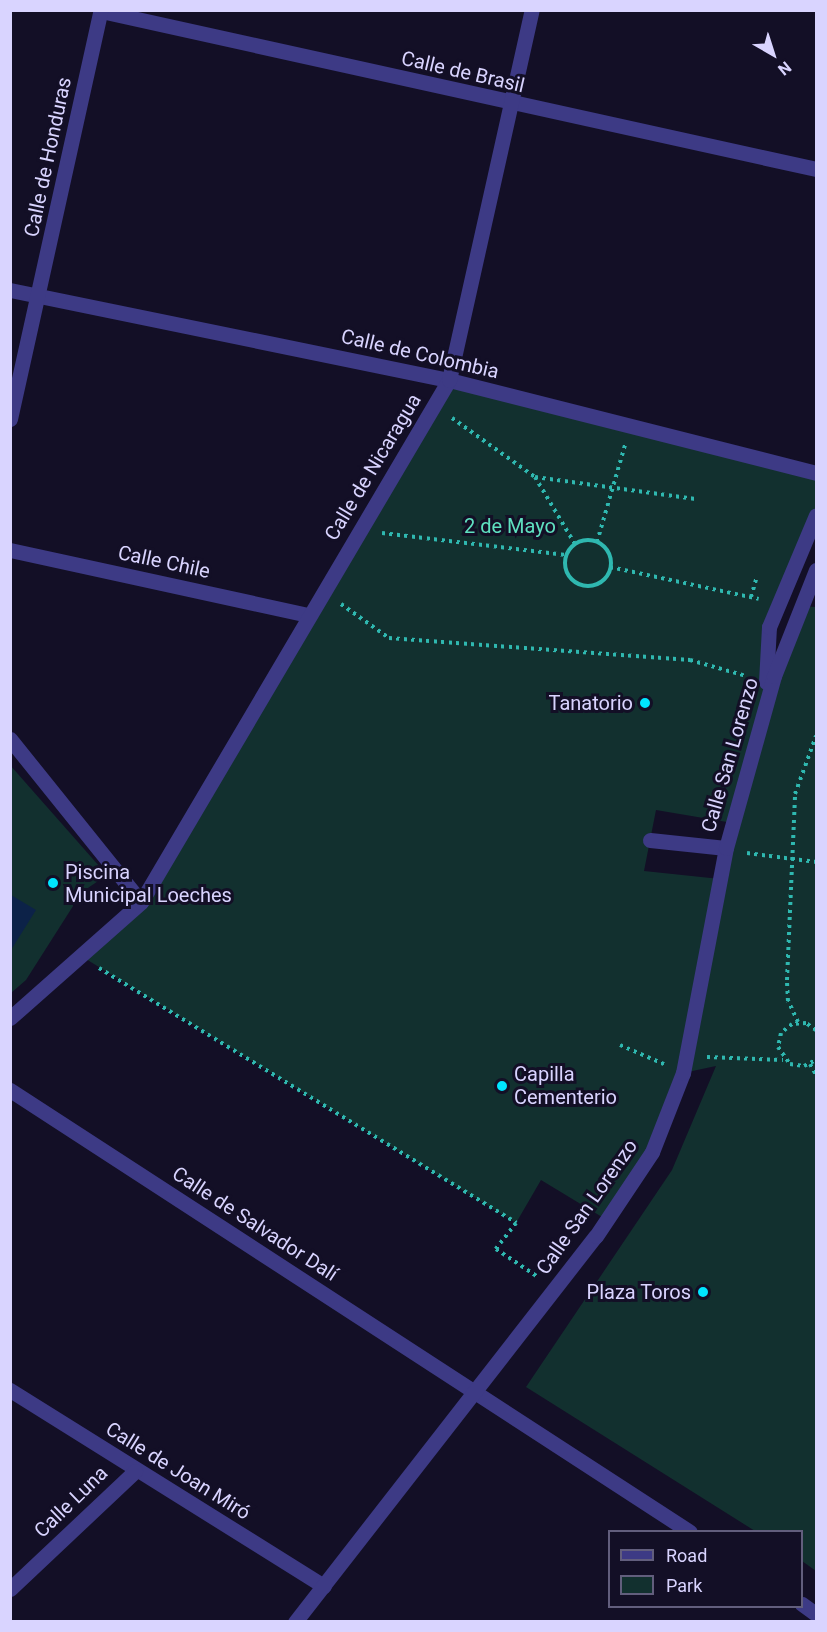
<!DOCTYPE html>
<meta charset="utf-8">
<style>
body{margin:0}
#map{position:relative;width:827px;height:1632px;overflow:hidden;background:#130f26;font-family:Roboto,sans-serif}
div>[style]{position:absolute}
.green>*{inset:0;background:#12302f}
.water>*{inset:0;background:#0c2248}
.path>*{height:4px;margin-top:-2px;transform-origin:0;background:repeating-linear-gradient(90deg,#2fb8b0 0 3px,transparent 0 7.5px)}
.path>.ring{margin:-2px;padding:0;box-sizing:content-box;background:none;border:4px solid #2fb8b0;border-radius:50%}
.minor>*{height:15px;margin:-7.5px;padding:0 7.5px;transform-origin:7.5px;border-radius:7.5px;background:#3d3a85}
.dots>*{width:16px;height:16px;translate:-50% -50%;box-sizing:border-box;border:3px solid #130f26;border-radius:50%}
span{translate:-50% -50%;white-space:nowrap;text-align:center;line-height:1.15;-webkit-text-stroke:6px #130f26;paint-order:stroke}
.street-label{font-size:20px;color:#d9d4ff}
.park-label{font-size:20px;color:#5fe0c0}
.poi-label{font-size:20px;color:#d9d4ff}
.right{translate:-100% -50%;text-align:right}
.left{translate:0 -50%;text-align:left}
.frame{position:absolute;inset:0;border:12px solid #d9d4ff;pointer-events:none}
.legend{position:absolute;left:608px;top:1530px;width:195px;height:78px;box-sizing:border-box;background:#130f26;border:2px solid #625e7d;margin:0;padding:8px 10px;list-style:none;font-size:18px;color:#d9d4ff}
.legend li{display:flex;align-items:center;gap:12px;height:30px}
.legend b{width:30px;border:2px solid #625e7d}
.north{position:absolute;left:743px;top:24px;width:60px;height:60px;-webkit-text-stroke:4px #130f26;paint-order:stroke;rotate:141deg;font-size:16px;font-weight:700;line-height:24px;text-align:center;color:#d9d4ff}
.north::after{content:'';display:block;margin:auto;width:21px;height:27px;background:#d9d4ff;clip-path:polygon(50% 0,100% 100%,50% 72%,0 100%)}
</style>
<div id="map">
<div class="green">
<i style="clip-path:polygon(evenodd,449px 380px,816px 473px,816px 515px,772px 617px,765px 703px,800px 606px,816px 607px,816px 1571px,802px 1561px,802px 1532px,755px 1531px,526px 1387px,672px 1170px,716px 1066px,683px 1073px,652px 1152px,607px 1220px,541px 1180px,516px 1223px,81px 956px,141px 902px,449px 380px,656px 810px,733px 823px,720px 879px,644px 871px,656px 810px)"></i>
<i style="clip-path:polygon(10px 765px,107px 875px,82px 892px,26px 980px,11px 993px)"></i>
</div>
<div class="water">
<i style="clip-path:polygon(11px 895px,36px 910px,11px 950px)"></i>
</div>
<div class="path">
<i style="left:452px;top:418px;width:102px;rotate:35.4deg"></i>
<i style="left:535px;top:477px;width:78px;rotate:59.2deg"></i>
<i style="left:535px;top:477px;width:162px;rotate:7.8deg"></i>
<i style="left:382px;top:533px;width:185px;rotate:6.8deg"></i>
<i class="ring" style="left:565px;top:540px;width:42px;height:42px"></i>
<i style="left:597px;top:542px;width:101px;rotate:-73.9deg"></i>
<i style="left:610px;top:567px;width:152px;rotate:12.1deg"></i>
<i style="left:751px;top:597px;width:19px;rotate:-74deg"></i>
<i style="left:341px;top:604px;width:59px;rotate:35.3deg"></i>
<i style="left:389px;top:638px;width:302px;rotate:4.2deg"></i>
<i style="left:690px;top:660px;width:58px;rotate:15.9deg"></i>
<i style="left:747px;top:853px;width:70px;rotate:7.4deg"></i>
<i style="left:99px;top:968px;width:489px;rotate:31.4deg"></i>
<i style="left:516px;top:1223px;width:33px;rotate:128deg"></i>
<i style="left:496px;top:1249px;width:50px;rotate:33.7deg"></i>
<i style="left:798px;top:1022px;width:23px;rotate:-115deg"></i>
<i style="left:788px;top:1001px;width:21px;rotate:-93deg"></i>
<i style="left:787px;top:980px;width:186px;rotate:-87.5deg"></i>
<i style="left:795px;top:794px;width:62px;rotate:-70.1deg"></i>
<i style="left:816px;top:1030px;width:12px;rotate:-145deg"></i>
<i style="left:806px;top:1023px;width:14px;rotate:176deg"></i>
<i style="left:792px;top:1024px;width:14px;rotate:141deg"></i>
<i style="left:781px;top:1033px;width:14px;rotate:102deg"></i>
<i style="left:778px;top:1047px;width:21px;rotate:55deg"></i>
<i style="left:790px;top:1064px;width:14px;rotate:8deg"></i>
<i style="left:804px;top:1066px;width:13px;rotate:-27deg"></i>
<i style="left:620px;top:1045px;width:48px;rotate:23.4deg"></i>
<i style="left:707px;top:1057px;width:76px;rotate:2.3deg"></i>
<i style="left:810px;top:1064px;width:13px;rotate:61deg"></i>
</div>
<div class="minor">
<i style="left:101px;top:11px;width:732px;rotate:12.46deg"></i>
<i style="left:10px;top:290px;width:448px;rotate:11.6deg"></i>
<i style="left:449px;top:380px;width:379px;rotate:14.2deg"></i>
<i style="left:10px;top:419px;width:419px;rotate:-77.5deg"></i>
<i style="left:10px;top:550px;width:305px;rotate:12.3deg"></i>
<i style="left:766px;top:682px;width:55px;rotate:-86.9deg"></i>
<i style="left:769px;top:627px;width:121px;rotate:-67.2deg"></i>
<i style="left:10px;top:739px;width:209px;rotate:51.2deg"></i>
<i style="left:650px;top:840px;width:76px;rotate:6deg"></i>
<i style="left:10px;top:1018px;width:175px;rotate:-41.5deg"></i>
<i style="left:141px;top:902px;width:606px;rotate:-59.46deg"></i>
<i style="left:449px;top:380px;width:379px;rotate:-77.4deg"></i>
<i style="left:10px;top:1090px;width:811px;rotate:33.02deg"></i>
<i style="left:10px;top:1390px;width:370px;rotate:32deg"></i>
<i style="left:10px;top:1589px;width:172px;rotate:-43.3deg"></i>
<i style="left:802px;top:1604px;width:17px;rotate:36deg"></i>
<i style="left:295px;top:1622px;width:489px;rotate:-52.1deg"></i>
<i style="left:596px;top:1236px;width:101px;rotate:-56.3deg"></i>
<i style="left:652px;top:1152px;width:85px;rotate:-68.6deg"></i>
<i style="left:683px;top:1073px;width:229px;rotate:-79.2deg"></i>
<i style="left:726px;top:848px;width:179px;rotate:-74.4deg"></i>
<i style="left:774px;top:676px;width:114px;rotate:-68.4deg"></i>
</div>
<div class="dots">
<i style="left:645px;top:703px;background:#00e5ff"></i>
<i style="left:53px;top:883px;background:#00e5ff"></i>
<i style="left:502px;top:1086px;background:#00e5ff"></i>
<i style="left:703px;top:1292px;background:#00e5ff"></i>
</div>
<div class="street-label">
<span style="left:463px;top:72px;rotate:13deg">Calle de Brasil</span>
<span style="left:48px;top:157px;rotate:-78deg">Calle de Honduras</span>
<span style="left:420px;top:354px;rotate:13deg">Calle de Colombia</span>
<span style="left:373px;top:467px;rotate:-59deg">Calle de Nicaragua</span>
<span style="left:164px;top:562px;rotate:12deg">Calle Chile</span>
<span style="left:730px;top:755px;rotate:-74deg">Calle San Lorenzo</span>
<span style="left:587px;top:1207px;rotate:-55deg">Calle San Lorenzo</span>
<span style="left:255px;top:1224px;rotate:33deg">Calle de Salvador Dalí</span>
<span style="left:178px;top:1471px;rotate:32deg">Calle de Joan Miró</span>
<span style="left:71px;top:1502px;rotate:-44deg">Calle Luna</span>
</div>
<div class="park-label">
<span style="left:510px;top:526px">2 de Mayo</span>
</div>
<div class="poi-label">
<span class="right" style="left:633px;top:703px">Tanatorio</span>
<span class="left" style="left:65px;top:884px">Piscina<br>Municipal Loeches</span>
<span class="left" style="left:514px;top:1086px">Capilla<br>Cementerio</span>
<span class="right" style="left:691px;top:1292px">Plaza Toros</span>
</div>
<div class="frame"></div>
<ul class="legend">
<li><b style="height:8px;background:#3d3a85"></b>Road</li>
<li><b style="height:16px;background:#12302f"></b>Park</li>
</ul>
<div class="north">N</div>
</div>
